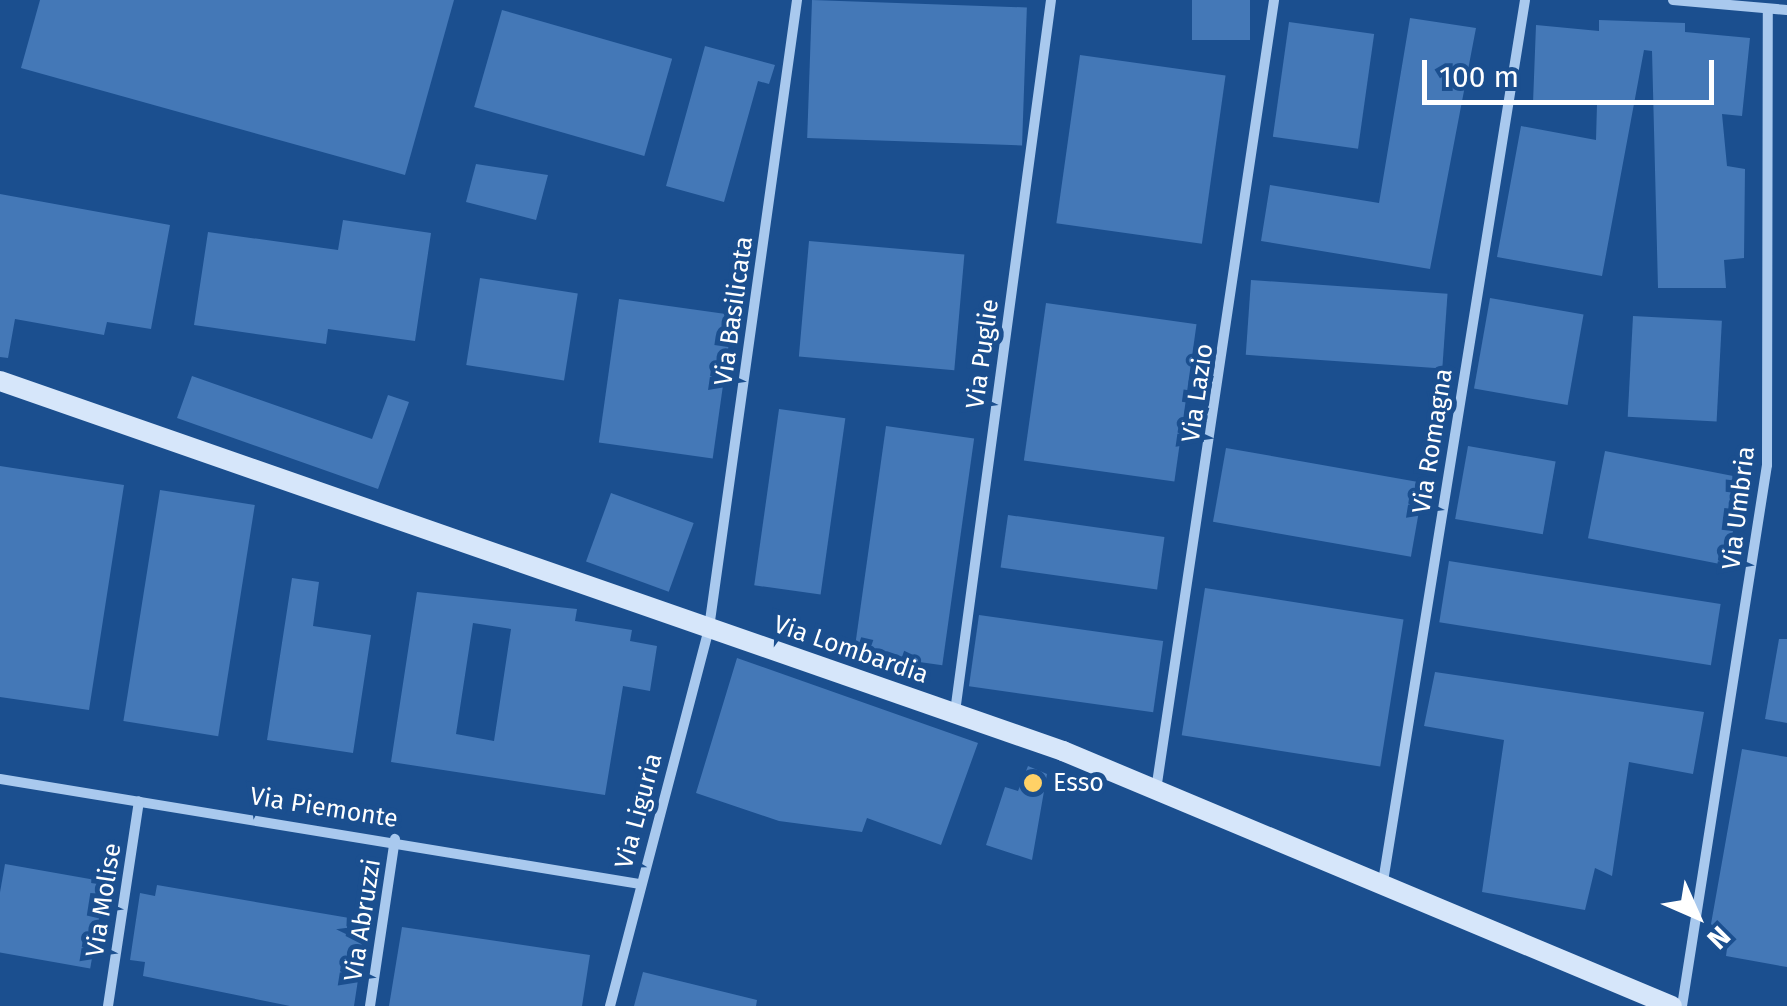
<!DOCTYPE html>
<style>
body{margin:0}
#map{position:relative;width:1787px;height:1006px;overflow:hidden;background:#1b4f8f;font-family:"Fira Sans",sans-serif}
div>[style]{position:absolute}
.building>*{inset:0;background:#4478b7;transform-origin:0 0}
.street>*{height:10px;margin:-5px;padding:0 5px;transform-origin:5px;border-radius:5px;background:#a9c9ee}
.secondary>*{height:20px;margin:-10px;padding:0 10px;transform-origin:10px;border-radius:10px;background:#d6e6fa}
.dots>*{width:28px;height:28px;translate:-50% -50%;box-sizing:border-box;border:5px solid #1b4f8f;border-radius:50%}
span{translate:-50% -50%;white-space:nowrap;text-align:center;line-height:1.15;-webkit-text-stroke:10px #1b4f8f;paint-order:stroke}
.street-label{font-size:25px;color:#fff}
.poi-label{font-size:25px;color:#fff}
.left{translate:0 -50%;text-align:left}
.north{position:absolute;left:1647px;top:866px;width:100px;height:100px;-webkit-text-stroke:8px #1b4f8f;paint-order:stroke;rotate:135deg;font-size:28px;font-weight:700;line-height:40px;text-align:center;color:#fff}
.north::after{content:'';display:block;margin:auto;width:35px;height:45px;background:#fff;clip-path:polygon(50% 0,100% 100%,50% 72%,0 100%)}
.scale{position:absolute;left:1422px;top:60px;width:292px;height:45px;box-sizing:border-box;border:5px solid #fff;border-top:0;padding-left:12px;font-size:30px;line-height:35px;white-space:nowrap;color:#fff;-webkit-text-stroke:8px #1b4f8f;paint-order:stroke}
</style>
<div id="map">
<div class="building">
<i style="clip-path:polygon(40px 0,454px 0,405px 175px,21px 68px)"></i>
<i style="left:812px;top:0;width:215px;height:138px;rotate:2deg"></i>
<i style="left:1192px;top:0;width:58px;height:40px"></i>
<i style="left:502px;top:10px;width:177px;height:101px;rotate:16deg"></i>
<i style="clip-path:polygon(1410px 18px,1476px 28px,1430px 269px,1261px 241px,1270px 185px,1379px 203px)"></i>
<i style="clip-path:polygon(1599px 20px,1685px 23px,1685px 32px,1750px 38px,1742px 116px,1722px 114px,1727px 166px,1745px 169px,1744px 258px,1724px 260px,1726px 288px,1658px 288px,1652px 51px,1644px 50px,1602px 276px,1497px 257px,1521px 126px,1596px 140px,1597px 104px,1533px 103px,1536px 25px,1599px 31px)"></i>
<i style="left:1289px;top:22px;width:86px;height:116px;rotate:8deg"></i>
<i style="clip-path:polygon(705px 46px,775px 65px,769px 84px,758px 81px,724px 202px,666px 186px)"></i>
<i style="left:1080px;top:55px;width:147px;height:170px;rotate:8deg"></i>
<i style="clip-path:polygon(476px 164px,548px 175px,536px 220px,466px 202px)"></i>
<i style="clip-path:polygon(0 194px,170px 225px,151px 329px,107px 322px,104px 335px,15px 319px,8px 358px,0 357px)"></i>
<i style="clip-path:polygon(343px 220px,431px 233px,415px 341px,328px 329px,326px 344px,194px 325px,208px 232px,338px 250px)"></i>
<i style="left:809px;top:241px;width:156px;height:116px;rotate:5deg"></i>
<i style="left:480px;top:278px;width:99px;height:88px;rotate:9deg"></i>
<i style="left:1251px;top:280px;width:197px;height:75px;rotate:4deg"></i>
<i style="left:1490px;top:298px;width:95px;height:92px;rotate:10deg"></i>
<i style="left:619px;top:299px;width:115px;height:145px;rotate:8deg"></i>
<i style="left:1046px;top:303px;width:152px;height:159px;rotate:8deg"></i>
<i style="left:1633px;top:316px;width:89px;height:101px;rotate:3deg"></i>
<i style="clip-path:polygon(192px 376px,372px 439px,388px 395px,409px 402px,378px 489px,177px 418px)"></i>
<i style="left:779px;top:409px;width:67px;height:178px;rotate:8deg"></i>
<i style="left:886px;top:426px;width:89px;height:229px;rotate:8deg"></i>
<i style="left:1468px;top:446px;width:89px;height:74px;rotate:10deg"></i>
<i style="left:1226px;top:448px;width:201px;height:75px;rotate:10deg"></i>
<i style="left:1605px;top:451px;width:141px;height:89px;rotate:11deg"></i>
<i style="clip-path:polygon(0 466px,124px 485px,89px 710px,0 697px)"></i>
<i style="left:160px;top:490px;width:96px;height:234px;rotate:9deg"></i>
<i style="left:611px;top:493px;width:88px;height:73px;rotate:20deg"></i>
<i style="left:1008px;top:515px;width:158px;height:53px;rotate:8deg"></i>
<i style="left:1449px;top:561px;width:275px;height:62px;rotate:9deg"></i>
<i style="clip-path:polygon(292px 578px,319px 582px,313px 626px,371px 635px,353px 753px,267px 740px)"></i>
<i style="left:1205px;top:588px;width:201px;height:149px;rotate:9deg"></i>
<i style="clip-path:polygon(evenodd,417px 592px,577px 609px,575px 621px,632px 630px,630px 641px,657px 646px,650px 691px,623px 686px,605px 795px,391px 762px,417px 592px,473px 623px,511px 629px,494px 741px,456px 734px,473px 623px)"></i>
<i style="left:979px;top:615px;width:186px;height:72px;rotate:8deg"></i>
<i style="clip-path:polygon(1779px 639px,1787px 639px,1787px 723px,1765px 719px)"></i>
<i style="clip-path:polygon(737px 658px,978px 743px,941px 845px,867px 818px,862px 832px,779px 821px,696px 793px)"></i>
<i style="clip-path:polygon(1435px 672px,1704px 712px,1693px 774px,1629px 762px,1612px 876px,1595px 868px,1585px 910px,1482px 892px,1504px 740px,1424px 726px)"></i>
<i style="clip-path:polygon(1742px 749px,1787px 757px,1787px 967px,1726px 956px,1728px 941px,1711px 924px)"></i>
<i style="clip-path:polygon(1028px 766px,1047px 774px,1032px 860px,986px 845px,1005px 787px,1018px 791px)"></i>
<i style="left:5px;top:864px;width:102px;height:88px;rotate:10deg"></i>
<i style="clip-path:polygon(157px 885px,367px 921px,354px 1006px,290px 1006px,143px 976px,145px 962px,130px 960px,140px 893px,155px 896px)"></i>
<i style="clip-path:polygon(402px 927px,590px 955px,582px 1006px,389px 1006px)"></i>
<i style="clip-path:polygon(643px 972px,757px 1000px,756px 1006px,634px 1006px)"></i>
</div>
<div class="street">
<i style="left:1673px;top:0;width:114px;rotate:5deg"></i>
<i style="left:955px;top:712px;width:718px;rotate:-82.32deg"></i>
<i style="left:0;top:779px;width:649px;rotate:9.32deg"></i>
<i style="left:1156px;top:790px;width:799px;rotate:-81.5deg"></i>
<i style="left:1382px;top:888px;width:899px;rotate:-80.85deg"></i>
<i style="left:108px;top:1006px;width:207px;rotate:-81.4deg"></i>
<i style="left:370px;top:1006px;width:169px;rotate:-81.5deg"></i>
<i style="left:610px;top:1006px;width:391px;rotate:-75.3deg"></i>
<i style="left:709px;top:628px;width:634px;rotate:-82.02deg"></i>
<i style="left:1682px;top:1006px;width:548px;rotate:-81.07deg"></i>
<i style="left:1767px;top:465px;width:456px;rotate:-89.9deg"></i>
</div>
<div class="secondary">
<i style="left:0;top:381px;width:1126px;rotate:19.19deg"></i>
<i style="left:1063px;top:751px;width:660px;rotate:22.72deg"></i>
</div>
<div class="dots">
<i style="left:1033px;top:783px;background:#ffd166"></i>
</div>
<div class="street-label">
<span style="left:734px;top:311px;rotate:-82deg">Via Basilicata</span>
<span style="left:983px;top:354px;rotate:-82deg">Via Puglie</span>
<span style="left:1198px;top:393px;rotate:-82deg">Via Lazio</span>
<span style="left:1433px;top:441px;rotate:-81deg">Via Romagna</span>
<span style="left:1739px;top:508px;rotate:-83deg">Via Umbria</span>
<span style="left:851px;top:650px;rotate:19deg">Via Lombardia</span>
<span style="left:324px;top:808px;rotate:9deg">Via Piemonte</span>
<span style="left:639px;top:811px;rotate:-75deg">Via Liguria</span>
<span style="left:104px;top:900px;rotate:-81deg">Via Molise</span>
<span style="left:363px;top:920px;rotate:-81deg">Via Abruzzi</span>
</div>
<div class="poi-label">
<span class="left" style="left:1053px;top:783px">Esso</span>
</div>
<div class="north">N</div>
<div class="scale">100 m</div>
</div>
